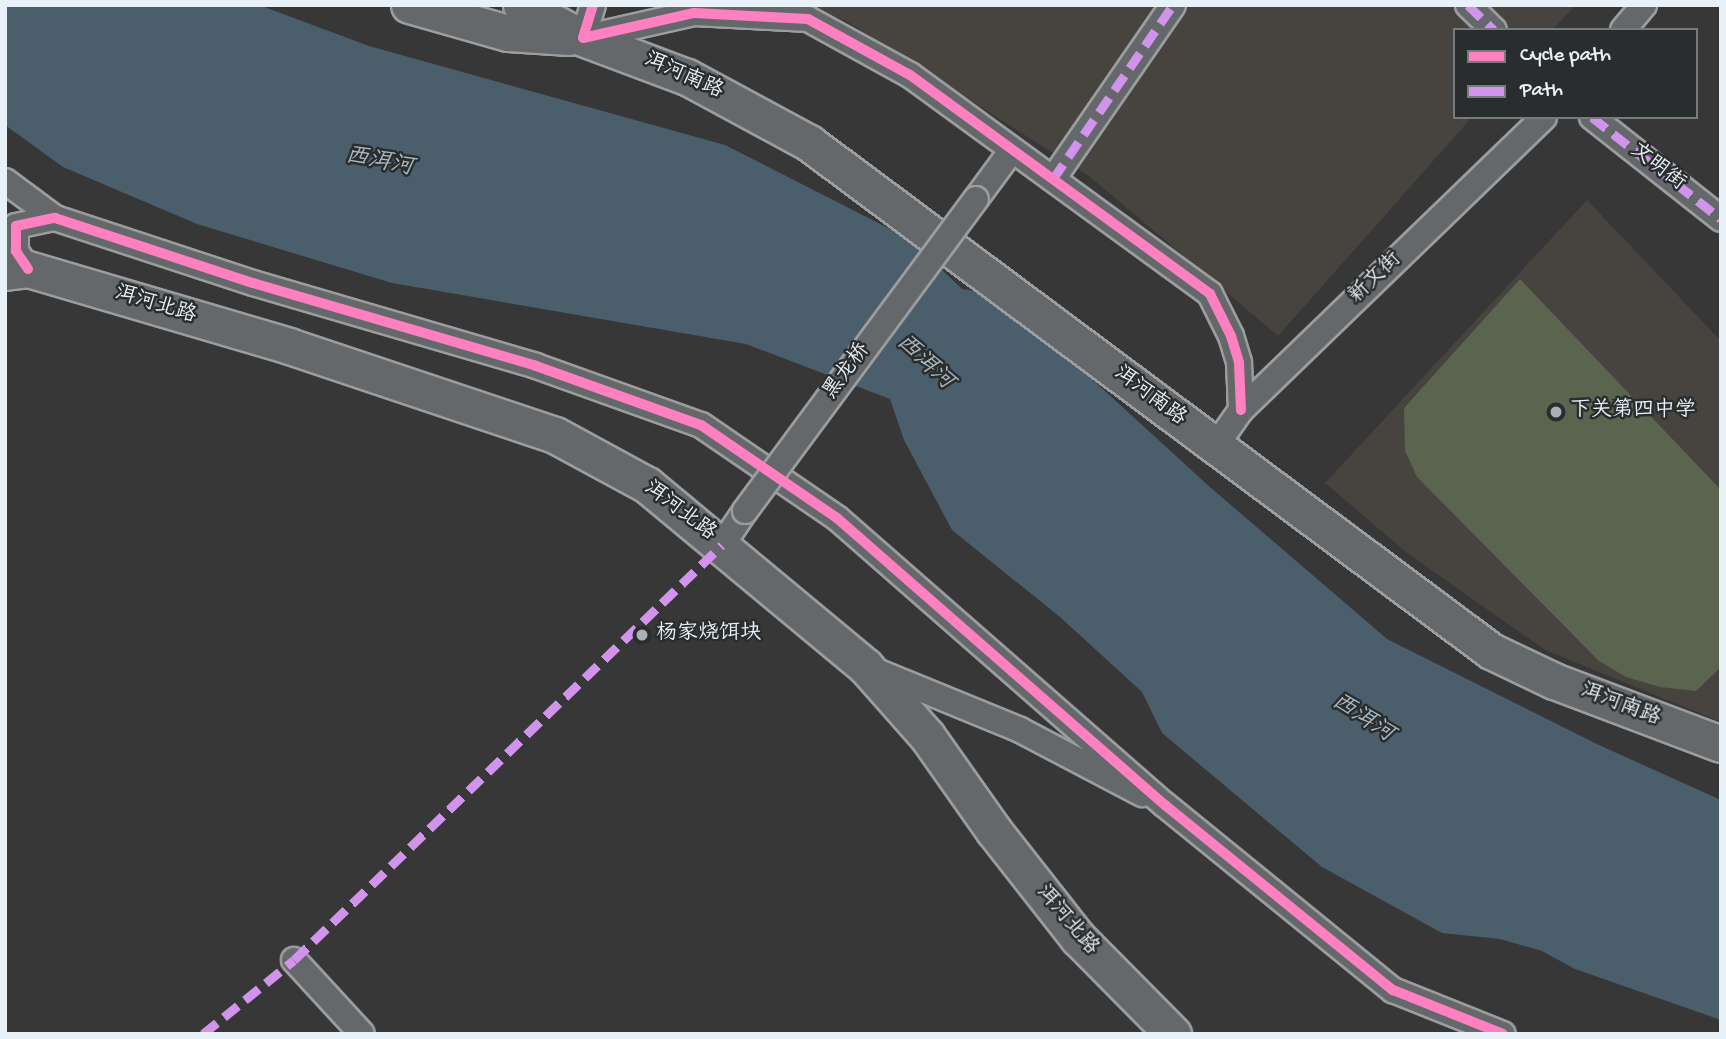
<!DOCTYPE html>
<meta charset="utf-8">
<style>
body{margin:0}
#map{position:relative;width:1726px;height:1039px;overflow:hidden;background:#373737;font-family:"Gochi Hand","LXGW WenKai TC",sans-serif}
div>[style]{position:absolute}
.built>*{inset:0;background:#47433f}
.green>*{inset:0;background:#5a644e}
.water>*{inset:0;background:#4b5e6b}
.roads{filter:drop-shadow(2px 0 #9b9d9e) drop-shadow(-2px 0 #9b9d9e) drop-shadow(0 2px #9b9d9e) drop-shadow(0 -2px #9b9d9e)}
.street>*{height:24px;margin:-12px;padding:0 12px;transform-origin:12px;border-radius:12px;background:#65686b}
.secondary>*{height:35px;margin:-17.5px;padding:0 17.5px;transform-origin:17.5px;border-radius:17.5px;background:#65686b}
.bridges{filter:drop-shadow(2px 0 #9b9d9e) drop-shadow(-2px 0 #9b9d9e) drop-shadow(0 2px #9b9d9e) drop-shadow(0 -2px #9b9d9e)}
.street-bridge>*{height:24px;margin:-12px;padding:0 12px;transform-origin:12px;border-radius:12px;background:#65686b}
.quiet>*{height:9px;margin-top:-4.5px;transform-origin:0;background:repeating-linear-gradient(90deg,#d193ec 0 18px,transparent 0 27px)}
.cycleway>*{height:10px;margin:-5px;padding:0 5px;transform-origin:5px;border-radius:5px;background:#ff80c0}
.dots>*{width:19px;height:19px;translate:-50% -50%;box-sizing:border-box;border:4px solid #2a2d2e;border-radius:50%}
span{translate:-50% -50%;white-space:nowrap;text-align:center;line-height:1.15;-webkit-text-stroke:5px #2a2d2e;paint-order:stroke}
.street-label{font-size:21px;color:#e8f1f8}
.poi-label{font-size:21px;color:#e8f1f8}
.left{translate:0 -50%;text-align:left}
.water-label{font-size:23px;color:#aab8c2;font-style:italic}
.frame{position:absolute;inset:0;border:7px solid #e8f1f8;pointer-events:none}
.legend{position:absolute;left:1453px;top:28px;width:245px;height:91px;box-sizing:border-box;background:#2a2d2e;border:2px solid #767b7f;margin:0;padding:9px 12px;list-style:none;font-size:21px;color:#e8f1f8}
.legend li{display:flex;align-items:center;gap:14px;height:35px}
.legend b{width:35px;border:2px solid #767b7f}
</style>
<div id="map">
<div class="built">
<i style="clip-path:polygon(806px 5px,1576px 5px,1552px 30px,1455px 30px,1455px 117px,1472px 117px,1278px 336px,1089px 176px,846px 21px)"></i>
<i style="clip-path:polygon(1587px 200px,1721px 341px,1721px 722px,1545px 650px,1407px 553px,1325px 483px)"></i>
</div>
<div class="green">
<i style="clip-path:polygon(1520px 279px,1721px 490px,1721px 667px,1696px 691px,1660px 687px,1626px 677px,1599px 661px,1417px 477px,1405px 451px,1404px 408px)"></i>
</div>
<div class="water">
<i style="clip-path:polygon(5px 5px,259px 5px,369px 46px,725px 145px,890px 229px,922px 251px,962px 289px,988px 293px,1025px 318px,1211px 488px,1387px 639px,1601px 746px,1721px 800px,1721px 1020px,1575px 969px,1542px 951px,1500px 939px,1442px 933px,1322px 867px,1162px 733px,1142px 692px,1060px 617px,952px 530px,904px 440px,890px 399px,746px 344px,392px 283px,197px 224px,63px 167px,5px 125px)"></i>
</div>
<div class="roads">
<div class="street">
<i style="left:593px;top:5px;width:34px;rotate:107deg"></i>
<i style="left:583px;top:38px;width:114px;rotate:-12.7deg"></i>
<i style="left:694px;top:13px;width:114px;rotate:3deg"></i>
<i style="left:808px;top:19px;width:116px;rotate:28.8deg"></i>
<i style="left:910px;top:75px;width:371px;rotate:36.1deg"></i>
<i style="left:1210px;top:294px;width:47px;rotate:63.4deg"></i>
<i style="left:1231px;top:336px;width:28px;rotate:73deg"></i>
<i style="left:1239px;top:363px;width:47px;rotate:87.6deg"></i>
<i style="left:1468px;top:5px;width:36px;rotate:44deg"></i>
<i style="left:1623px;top:30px;width:33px;rotate:-50deg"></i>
<i style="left:1592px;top:117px;width:164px;rotate:38.3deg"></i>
<i style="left:1053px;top:179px;width:211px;rotate:-55.4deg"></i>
<i style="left:5px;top:181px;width:62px;rotate:36.5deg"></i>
<i style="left:976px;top:199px;width:61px;rotate:-53.7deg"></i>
<i style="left:28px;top:269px;width:22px;rotate:-124deg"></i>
<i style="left:16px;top:251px;width:25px;rotate:-90deg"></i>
<i style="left:16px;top:226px;width:40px;rotate:-12deg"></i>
<i style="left:55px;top:218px;width:208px;rotate:18.2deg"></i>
<i style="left:253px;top:283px;width:295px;rotate:16.3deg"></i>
<i style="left:536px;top:366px;width:175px;rotate:19.7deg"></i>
<i style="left:701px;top:425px;width:165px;rotate:34.4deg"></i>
<i style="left:837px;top:518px;width:436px;rotate:41.2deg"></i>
<i style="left:1165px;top:805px;width:294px;rotate:39.1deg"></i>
<i style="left:1393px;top:990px;width:118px;rotate:21.8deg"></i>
<i style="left:1215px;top:447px;width:45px;rotate:-54.9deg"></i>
<i style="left:1241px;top:410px;width:421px;rotate:-44deg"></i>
<i style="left:722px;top:545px;width:41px;rotate:-55.9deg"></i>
<i style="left:874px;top:670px;width:158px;rotate:22.3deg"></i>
<i style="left:1020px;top:730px;width:138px;rotate:27.7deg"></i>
<i style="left:294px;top:960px;width:100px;rotate:47.4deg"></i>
</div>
<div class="secondary">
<i style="left:409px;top:5px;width:103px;rotate:15.8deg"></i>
<i style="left:508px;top:33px;width:61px;rotate:3.8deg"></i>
<i style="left:521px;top:5px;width:70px;rotate:28deg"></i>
<i style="left:583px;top:38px;width:111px;rotate:20.6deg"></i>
<i style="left:687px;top:77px;width:139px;rotate:28.4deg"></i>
<i style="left:809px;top:143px;width:850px;rotate:36.68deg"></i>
<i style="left:1491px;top:651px;width:70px;rotate:25.5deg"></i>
<i style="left:1554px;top:681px;width:178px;rotate:20.7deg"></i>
<i style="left:5px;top:272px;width:23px;rotate:-7deg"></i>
<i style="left:28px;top:269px;width:272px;rotate:16.4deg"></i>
<i style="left:289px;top:346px;width:280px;rotate:18.5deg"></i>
<i style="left:555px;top:435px;width:105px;rotate:28.5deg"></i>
<i style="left:647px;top:485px;width:283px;rotate:39.7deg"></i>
<i style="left:865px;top:666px;width:94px;rotate:48.5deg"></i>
<i style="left:927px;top:736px;width:116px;rotate:54.8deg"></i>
<i style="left:994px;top:831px;width:136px;rotate:51.9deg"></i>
<i style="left:1078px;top:938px;width:135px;rotate:45.3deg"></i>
</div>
</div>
<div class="bridges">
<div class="street-bridge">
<i style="left:745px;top:511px;width:388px;rotate:-53.5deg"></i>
</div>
</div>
<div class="quiet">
<i style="left:1468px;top:5px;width:36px;rotate:44deg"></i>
<i style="left:1592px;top:117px;width:164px;rotate:38.3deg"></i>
<i style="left:1053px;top:179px;width:211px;rotate:-55.4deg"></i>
<i style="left:203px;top:1034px;width:117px;rotate:-39.1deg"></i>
<i style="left:294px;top:960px;width:596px;rotate:-44.12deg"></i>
</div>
<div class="cycleway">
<i style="left:593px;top:5px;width:34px;rotate:107deg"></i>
<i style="left:583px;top:38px;width:114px;rotate:-12.7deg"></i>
<i style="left:694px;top:13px;width:114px;rotate:3deg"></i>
<i style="left:808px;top:19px;width:116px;rotate:28.8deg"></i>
<i style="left:910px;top:75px;width:371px;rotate:36.1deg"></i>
<i style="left:1210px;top:294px;width:47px;rotate:63.4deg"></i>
<i style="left:1231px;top:336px;width:28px;rotate:73deg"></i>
<i style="left:1239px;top:363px;width:47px;rotate:87.6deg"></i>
<i style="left:28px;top:269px;width:22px;rotate:-124deg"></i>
<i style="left:16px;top:251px;width:25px;rotate:-90deg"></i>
<i style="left:16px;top:226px;width:40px;rotate:-12deg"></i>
<i style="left:55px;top:218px;width:208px;rotate:18.2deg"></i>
<i style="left:253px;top:283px;width:295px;rotate:16.3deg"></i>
<i style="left:536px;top:366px;width:175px;rotate:19.7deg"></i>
<i style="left:701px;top:425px;width:165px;rotate:34.4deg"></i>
<i style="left:837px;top:518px;width:436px;rotate:41.2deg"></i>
<i style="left:1165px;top:805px;width:294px;rotate:39.1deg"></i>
<i style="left:1393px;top:990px;width:118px;rotate:21.8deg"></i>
</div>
<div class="dots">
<i style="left:1556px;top:412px;background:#aab0b4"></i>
<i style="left:642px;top:635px;background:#aab0b4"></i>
</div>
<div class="street-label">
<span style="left:683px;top:77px;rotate:24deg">洱河南路</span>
<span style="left:1657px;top:168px;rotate:38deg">文明街</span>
<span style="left:1376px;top:279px;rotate:-44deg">新文街</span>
<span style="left:155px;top:306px;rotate:17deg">洱河北路</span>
<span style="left:848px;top:372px;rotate:-54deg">黑龙桥</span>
<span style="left:1149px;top:397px;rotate:37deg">洱河南路</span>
<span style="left:679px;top:512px;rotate:37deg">洱河北路</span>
<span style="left:1620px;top:706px;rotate:21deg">洱河南路</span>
<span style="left:1066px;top:921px;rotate:50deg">洱河北路</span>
</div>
<div class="poi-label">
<span class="left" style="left:1570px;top:412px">下关第四中学</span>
<span class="left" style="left:656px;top:635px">杨家烧饵块</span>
</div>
<div class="water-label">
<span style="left:379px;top:163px;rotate:11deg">西洱河</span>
<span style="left:924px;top:363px;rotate:43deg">西洱河</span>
<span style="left:1362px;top:719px;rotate:33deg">西洱河</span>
</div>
<div class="frame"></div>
<ul class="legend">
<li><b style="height:9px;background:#ff80c0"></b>Cycle path</li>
<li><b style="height:9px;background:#d193ec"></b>Path</li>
</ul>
</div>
